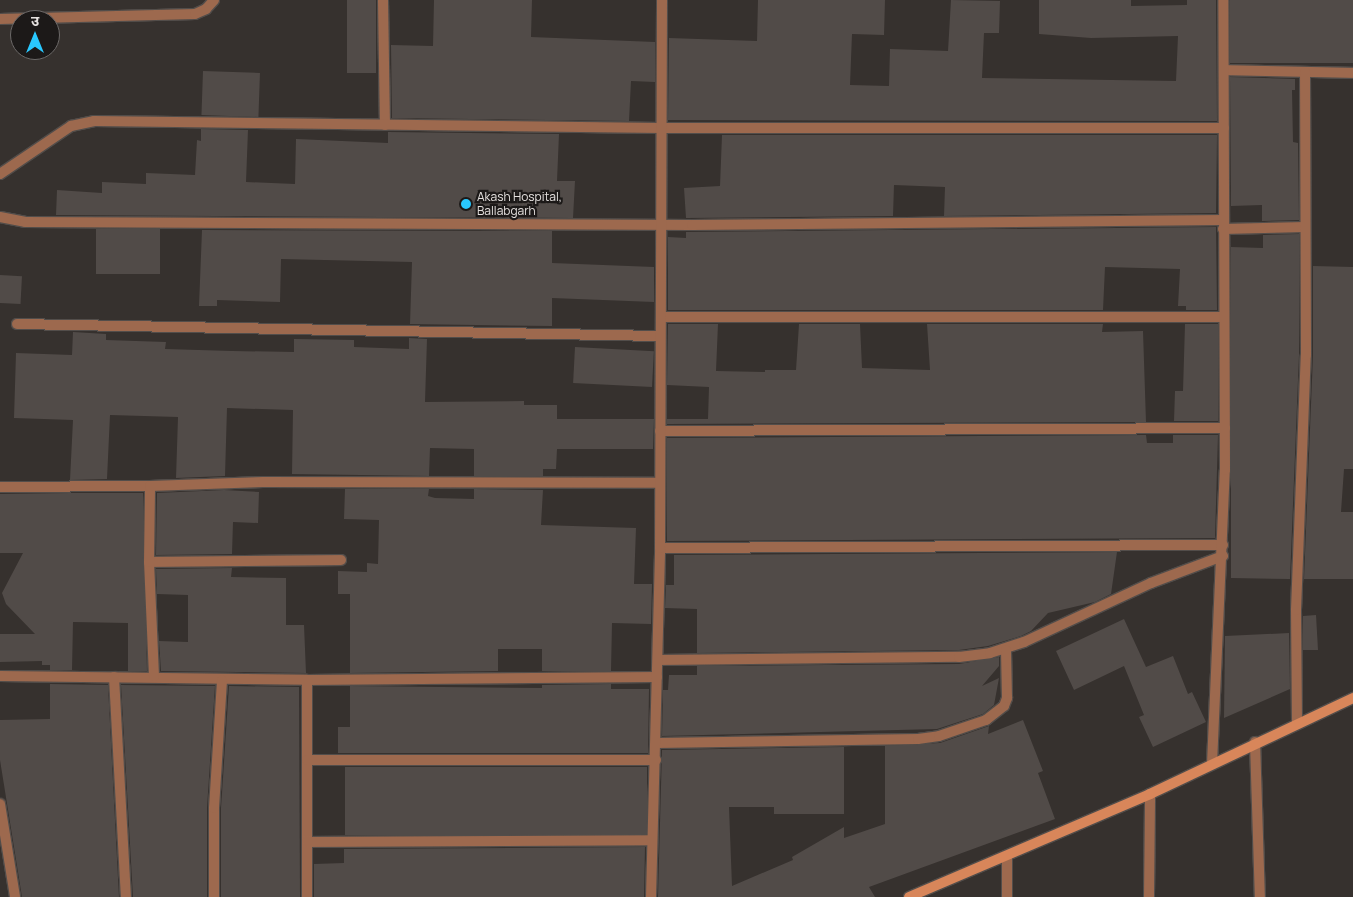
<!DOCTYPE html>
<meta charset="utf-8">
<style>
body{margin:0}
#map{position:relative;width:1353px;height:897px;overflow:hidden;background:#36312e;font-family:Manrope,"Noto Sans Devanagari",sans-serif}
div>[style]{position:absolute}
.building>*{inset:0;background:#514b48;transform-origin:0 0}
.roads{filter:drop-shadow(1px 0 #524d4a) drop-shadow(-1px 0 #524d4a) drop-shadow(0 1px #524d4a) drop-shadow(0 -1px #524d4a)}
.street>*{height:10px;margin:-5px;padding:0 5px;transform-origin:5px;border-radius:5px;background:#9d694e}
.secondary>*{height:10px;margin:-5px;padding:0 5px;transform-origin:5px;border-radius:5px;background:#d8865a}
.dots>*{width:14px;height:14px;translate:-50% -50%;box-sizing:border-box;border:2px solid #1c1918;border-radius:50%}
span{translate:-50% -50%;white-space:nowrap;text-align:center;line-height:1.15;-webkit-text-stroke:4.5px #1c1918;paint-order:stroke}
.poi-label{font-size:12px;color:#e5e1df}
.left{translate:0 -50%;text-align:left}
.north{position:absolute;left:10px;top:10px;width:50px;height:50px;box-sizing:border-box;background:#1c1918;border:1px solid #6c6968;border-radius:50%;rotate:0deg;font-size:14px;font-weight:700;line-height:20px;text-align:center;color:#e5e1df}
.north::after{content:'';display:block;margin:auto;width:18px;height:22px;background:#29c8ff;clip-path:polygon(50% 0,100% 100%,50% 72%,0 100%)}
</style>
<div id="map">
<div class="building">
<i style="left:347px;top:0;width:29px;height:73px"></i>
<i style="clip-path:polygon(434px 0,532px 0,531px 37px,655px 42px,655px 82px,631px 81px,629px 121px,392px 118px,391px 45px,433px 46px)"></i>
<i style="clip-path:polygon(758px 0,885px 0,884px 35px,852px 34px,850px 85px,889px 86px,890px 49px,948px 51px,951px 0,1000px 1px,999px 33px,984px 33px,982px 78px,1176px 81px,1178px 36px,1091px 38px,1039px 34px,1039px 0,1131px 0,1131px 6px,1187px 5px,1187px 0,1216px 0,1217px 121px,668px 120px,669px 38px,757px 41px)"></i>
<i style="left:1230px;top:0;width:123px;height:63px"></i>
<i style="left:203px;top:71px;width:57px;height:44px;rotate:2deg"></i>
<i style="clip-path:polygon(1230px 77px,1295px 79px,1295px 90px,1292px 90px,1293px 142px,1298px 143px,1299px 220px,1262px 221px,1262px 205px,1231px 206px)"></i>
<i style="clip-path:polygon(201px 129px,248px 130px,246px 182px,295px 184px,296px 139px,388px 143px,388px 132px,559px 134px,557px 181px,575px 181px,573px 218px,56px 215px,57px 190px,102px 193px,102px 182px,146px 184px,146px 173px,195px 175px,197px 140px,201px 141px)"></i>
<i style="clip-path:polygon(722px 135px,1217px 135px,1216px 213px,944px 216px,945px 187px,894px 185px,893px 216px,686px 218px,684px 188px,720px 186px)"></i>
<i style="clip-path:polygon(1216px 227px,1217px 310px,1186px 310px,1186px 306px,1178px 306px,1180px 269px,1105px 267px,1103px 310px,668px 310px,668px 237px,686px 238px,686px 232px)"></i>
<i style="left:96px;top:229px;width:64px;height:45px"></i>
<i style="clip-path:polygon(202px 230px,552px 231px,552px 263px,654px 267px,654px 302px,552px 298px,552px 326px,410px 324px,412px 262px,281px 259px,280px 302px,217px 300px,217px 306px,199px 306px)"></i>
<i style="clip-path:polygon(1299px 234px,1299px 355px,1290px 579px,1231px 578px,1231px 247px,1263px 248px,1263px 235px)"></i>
<i style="clip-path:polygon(1313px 266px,1353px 267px,1353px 469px,1344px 469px,1341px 512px,1353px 512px,1353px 579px,1304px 579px,1313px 355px)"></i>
<i style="left:0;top:275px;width:22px;height:28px;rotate:3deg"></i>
<i style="clip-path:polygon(668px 324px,718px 324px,716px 371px,765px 372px,765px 370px,796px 370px,799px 324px,860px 324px,862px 368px,930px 370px,927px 324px,1103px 324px,1102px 332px,1143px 331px,1146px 422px,667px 424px,667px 419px,708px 419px,709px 387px,667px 385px)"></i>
<i style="clip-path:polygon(1185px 324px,1218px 324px,1218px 421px,1174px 421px,1175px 391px,1183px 391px)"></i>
<i style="clip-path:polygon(73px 332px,106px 334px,106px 340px,166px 342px,165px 349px,232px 351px,294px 352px,294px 339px,354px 340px,354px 347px,409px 349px,409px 338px,427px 339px,425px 402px,524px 401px,524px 405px,557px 405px,557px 419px,654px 419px,653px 449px,557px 449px,556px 469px,543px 469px,543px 476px,474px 476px,474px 449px,430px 448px,429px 476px,292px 474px,293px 410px,227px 408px,225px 476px,176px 478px,178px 417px,110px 415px,107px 479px,70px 480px,73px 420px,14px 418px,16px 353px,72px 355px)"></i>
<i style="left:575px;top:347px;width:79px;height:36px;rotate:3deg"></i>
<i style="clip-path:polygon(1146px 435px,1147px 443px,1173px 443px,1173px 435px,1218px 435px,1215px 538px,667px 541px,667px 438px)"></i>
<i style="clip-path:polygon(345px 489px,429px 489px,428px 496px,435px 498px,474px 499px,474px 489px,543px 490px,541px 525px,636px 528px,634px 584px,652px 584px,651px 624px,612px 623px,611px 671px,542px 671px,542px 649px,498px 649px,498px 671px,350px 673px,350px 594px,338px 594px,338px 571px,367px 572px,367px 563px,378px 564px,379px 520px,344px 519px)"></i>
<i style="clip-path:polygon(224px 490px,259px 492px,258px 523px,233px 522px,232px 554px,156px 555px,157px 493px)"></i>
<i style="clip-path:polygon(70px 493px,143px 493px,147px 671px,128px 671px,128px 623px,73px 622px,72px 670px,50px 670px,50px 665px,42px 665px,42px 661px,0 662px,0 634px,35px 634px,6px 604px,2px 593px,23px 553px,0 553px,0 494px)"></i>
<i style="clip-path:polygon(1117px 552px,1111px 594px,1095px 602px,1048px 613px,1031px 631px,1021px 636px,988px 646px,959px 650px,697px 653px,697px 609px,665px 608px,666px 585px,674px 585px,674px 555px)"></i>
<i style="clip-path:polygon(232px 568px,231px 577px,286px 578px,286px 625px,304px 625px,306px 673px,161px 671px,159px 641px,188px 642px,188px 595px,157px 594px,156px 569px)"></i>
<i style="clip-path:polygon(1316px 615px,1318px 650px,1303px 650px,1303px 616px)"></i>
<i style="clip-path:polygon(1124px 619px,1146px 667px,1173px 656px,1188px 694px,1192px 692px,1206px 722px,1153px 747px,1139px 717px,1144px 715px,1124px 666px,1074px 690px,1056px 651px)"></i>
<i style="clip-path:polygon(1289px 633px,1290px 689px,1224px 718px,1225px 636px)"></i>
<i style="clip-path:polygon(999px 657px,999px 666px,982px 686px,999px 678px,994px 705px,983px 714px,937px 729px,662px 736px,663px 690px,668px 690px,669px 675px,697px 675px,697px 666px,959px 664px)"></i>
<i style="clip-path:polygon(50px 684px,108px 685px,119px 897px,22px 897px,0 760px,0 720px,50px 719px)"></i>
<i style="clip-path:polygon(611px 684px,611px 689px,649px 689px,648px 753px,338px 753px,338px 727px,350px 727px,350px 686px,542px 688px,542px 685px)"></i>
<i style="clip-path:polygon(121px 685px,215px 686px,207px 808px,207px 897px,133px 897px)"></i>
<i style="clip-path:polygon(229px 686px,299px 687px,300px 897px,221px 897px,221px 808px)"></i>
<i style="clip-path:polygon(1023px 720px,1043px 771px,1038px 773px,1055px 819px,869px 887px,875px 897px,658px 897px,662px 750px,844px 747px,844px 814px,774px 814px,774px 807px,729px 807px,732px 886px,793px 860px,792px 857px,844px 827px,844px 838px,885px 824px,885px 746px,940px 743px,989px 726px,988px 734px)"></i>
<i style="left:345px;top:767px;width:302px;height:68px"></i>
<i style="clip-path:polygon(645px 847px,644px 897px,314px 897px,314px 864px,344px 863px,344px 849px)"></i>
</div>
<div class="roads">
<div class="street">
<i style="left:383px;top:0;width:125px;rotate:89.1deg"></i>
<i style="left:0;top:19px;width:195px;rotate:-1.5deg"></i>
<i style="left:195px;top:14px;width:12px;rotate:-24deg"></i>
<i style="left:206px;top:9px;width:12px;rotate:-48deg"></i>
<i style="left:1224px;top:70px;width:129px;rotate:1.3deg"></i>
<i style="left:0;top:174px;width:86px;rotate:-34.1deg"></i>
<i style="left:71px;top:126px;width:24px;rotate:-12deg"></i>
<i style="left:94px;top:121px;width:567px;rotate:0.71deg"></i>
<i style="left:661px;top:128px;width:563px"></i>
<i style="left:0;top:217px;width:25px;rotate:11deg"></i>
<i style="left:25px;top:222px;width:667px;rotate:0.26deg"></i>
<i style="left:692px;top:225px;width:531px;rotate:-0.54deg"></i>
<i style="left:1223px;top:229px;width:82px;rotate:-1.4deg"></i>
<i style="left:661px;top:317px;width:562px"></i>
<i style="left:17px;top:324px;width:643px;rotate:1.07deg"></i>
<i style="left:660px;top:431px;width:565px;rotate:-0.3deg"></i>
<i style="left:0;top:487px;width:150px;rotate:-0.4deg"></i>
<i style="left:660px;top:548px;width:563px;rotate:-0.31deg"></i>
<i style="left:149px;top:562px;width:192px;rotate:-0.6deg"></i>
<i style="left:658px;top:660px;width:301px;rotate:-0.6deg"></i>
<i style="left:959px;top:657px;width:31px;rotate:-7deg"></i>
<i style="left:990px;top:653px;width:36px;rotate:-18deg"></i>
<i style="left:1024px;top:642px;width:140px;rotate:-24.9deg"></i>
<i style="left:1151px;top:583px;width:77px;rotate:-20.6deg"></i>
<i style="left:0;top:676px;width:307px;rotate:0.7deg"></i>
<i style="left:307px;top:680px;width:350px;rotate:-0.5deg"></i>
<i style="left:154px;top:676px;width:114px;rotate:-92.5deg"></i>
<i style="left:149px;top:562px;width:76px;rotate:-89.2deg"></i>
<i style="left:150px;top:486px;width:113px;rotate:-2deg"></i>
<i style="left:263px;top:482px;width:397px;rotate:0.1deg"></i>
<i style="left:114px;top:677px;width:220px;rotate:86.9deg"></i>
<i style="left:307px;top:680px;width:217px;rotate:90deg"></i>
<i style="left:1297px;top:723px;width:113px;rotate:-90.5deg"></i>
<i style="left:1296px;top:610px;width:255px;rotate:-87.8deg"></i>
<i style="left:1306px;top:355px;width:283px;rotate:-90.2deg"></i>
<i style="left:1255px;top:742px;width:155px;rotate:88.2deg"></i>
<i style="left:657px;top:743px;width:261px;rotate:-0.9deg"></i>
<i style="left:918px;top:739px;width:21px;rotate:-8deg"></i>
<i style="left:939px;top:736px;width:50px;rotate:-18.8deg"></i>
<i style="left:986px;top:720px;width:23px;rotate:-38deg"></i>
<i style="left:1004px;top:706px;width:9px;rotate:-69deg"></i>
<i style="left:1007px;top:698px;width:48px;rotate:-91.2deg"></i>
<i style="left:307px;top:760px;width:349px"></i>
<i style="left:1212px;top:764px;width:294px;rotate:-87.5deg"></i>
<i style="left:1225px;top:470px;width:470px;rotate:-90.2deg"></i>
<i style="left:0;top:804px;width:94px;rotate:80.8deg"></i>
<i style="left:307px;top:842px;width:344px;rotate:-0.3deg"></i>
<i style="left:214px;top:897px;width:89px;rotate:-90deg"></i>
<i style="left:214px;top:808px;width:128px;rotate:-86.4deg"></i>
<i style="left:651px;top:897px;width:349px;rotate:-88.5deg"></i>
<i style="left:660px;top:548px;width:548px;rotate:-89.79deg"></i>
<i style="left:1007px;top:897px;width:40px;rotate:-90deg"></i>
<i style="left:1149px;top:897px;width:103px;rotate:-89.4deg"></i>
</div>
<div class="secondary">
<i style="left:909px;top:897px;width:262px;rotate:-23.1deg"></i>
<i style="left:1150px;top:794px;width:225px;rotate:-25.3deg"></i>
</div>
</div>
<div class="dots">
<i style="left:466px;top:204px;background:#29c8ff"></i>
</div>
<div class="poi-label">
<span class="left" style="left:477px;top:204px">Akash Hospital,<br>Ballabgarh</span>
</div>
<div class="north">उ</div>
</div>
